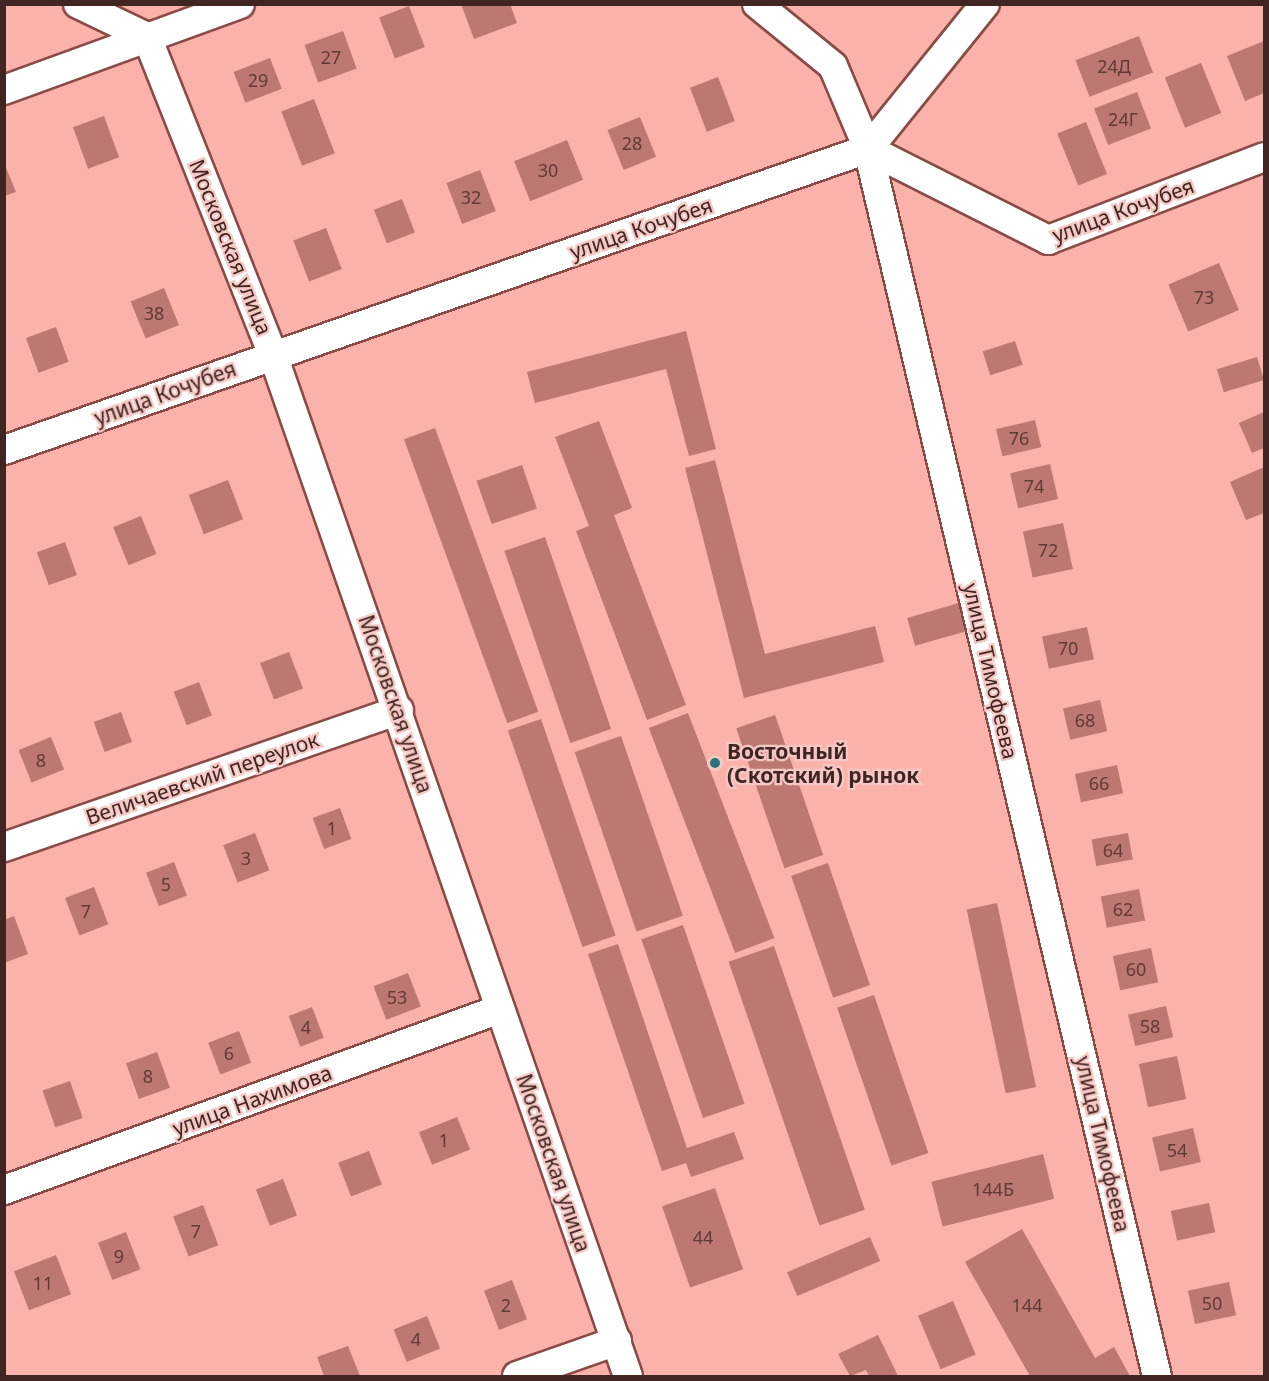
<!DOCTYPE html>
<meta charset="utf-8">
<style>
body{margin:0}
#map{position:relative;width:1269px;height:1381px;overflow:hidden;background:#fbb2ab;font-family:"Noto Sans",sans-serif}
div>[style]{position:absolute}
.building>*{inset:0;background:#bc7871;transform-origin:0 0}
.roads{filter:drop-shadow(2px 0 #8a4b46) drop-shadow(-2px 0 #8a4b46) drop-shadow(0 2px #8a4b46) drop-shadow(0 -2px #8a4b46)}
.minor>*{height:28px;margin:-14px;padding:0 14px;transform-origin:14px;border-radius:14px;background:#fff}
.dots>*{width:16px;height:16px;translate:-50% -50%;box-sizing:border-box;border:3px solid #f5c8c3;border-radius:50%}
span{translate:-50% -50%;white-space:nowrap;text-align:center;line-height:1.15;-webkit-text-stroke:4.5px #f5c8c3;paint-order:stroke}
.number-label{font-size:18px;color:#603a36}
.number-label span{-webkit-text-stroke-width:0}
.street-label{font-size:21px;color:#412522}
.poi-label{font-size:21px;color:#412522;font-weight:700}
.left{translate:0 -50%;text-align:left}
.frame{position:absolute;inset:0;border:6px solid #412522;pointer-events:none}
</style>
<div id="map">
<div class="building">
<i style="clip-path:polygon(461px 4px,510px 4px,517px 23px,474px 39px)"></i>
<i style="left:409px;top:6px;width:44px;height:32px;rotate:69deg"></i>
<i style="left:343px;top:31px;width:40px;height:41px;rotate:70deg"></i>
<i style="left:1139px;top:36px;width:39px;height:68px;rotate:69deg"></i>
<i style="clip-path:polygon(1264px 41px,1264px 93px,1245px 101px,1227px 56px)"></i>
<i style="left:270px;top:58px;width:33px;height:39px;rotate:69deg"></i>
<i style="left:1201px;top:63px;width:54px;height:39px;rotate:68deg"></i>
<i style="left:718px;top:77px;width:47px;height:30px;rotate:69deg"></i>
<i style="left:1137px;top:92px;width:39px;height:46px;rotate:69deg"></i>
<i style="left:314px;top:99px;width:58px;height:35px;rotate:69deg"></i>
<i style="left:104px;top:116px;width:44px;height:33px;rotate:70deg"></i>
<i style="left:640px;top:117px;width:43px;height:35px;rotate:68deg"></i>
<i style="left:1086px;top:122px;width:56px;height:31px;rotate:68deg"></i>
<i style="left:567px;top:140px;width:43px;height:57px;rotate:68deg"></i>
<i style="clip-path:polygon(4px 163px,16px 192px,4px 196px)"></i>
<i style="left:480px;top:170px;width:44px;height:36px;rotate:69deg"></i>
<i style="left:402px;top:199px;width:36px;height:30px;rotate:69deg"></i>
<i style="left:326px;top:228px;width:44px;height:35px;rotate:69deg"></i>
<i style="left:1219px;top:263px;width:51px;height:55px;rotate:67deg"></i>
<i style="left:164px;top:288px;width:40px;height:36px;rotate:68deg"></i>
<i style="left:56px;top:327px;width:37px;height:32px;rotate:70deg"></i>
<i style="clip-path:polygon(686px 331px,716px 449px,689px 456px,666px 369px,535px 403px,527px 372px)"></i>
<i style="left:1015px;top:341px;width:25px;height:34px;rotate:72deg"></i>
<i style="left:1257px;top:357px;width:24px;height:42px;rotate:73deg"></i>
<i style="clip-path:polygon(1264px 412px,1264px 448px,1252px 453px,1239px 423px)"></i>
<i style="left:1035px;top:420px;width:28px;height:40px;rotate:77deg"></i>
<i style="clip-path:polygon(599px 421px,632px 508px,614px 515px,686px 705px,647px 720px,576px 531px,589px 526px,555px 437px)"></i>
<i style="left:435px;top:428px;width:302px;height:33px;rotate:70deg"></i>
<i style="clip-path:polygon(715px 460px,765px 654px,875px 626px,884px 662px,744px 698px,685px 468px)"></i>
<i style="left:1050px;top:464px;width:36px;height:41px;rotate:77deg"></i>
<i style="left:522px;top:465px;width:46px;height:48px;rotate:71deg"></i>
<i style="clip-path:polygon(1264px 467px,1264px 513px,1246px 520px,1230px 482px)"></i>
<i style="left:228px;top:480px;width:42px;height:42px;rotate:69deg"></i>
<i style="left:141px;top:516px;width:41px;height:30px;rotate:68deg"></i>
<i style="left:1063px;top:523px;width:47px;height:41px;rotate:78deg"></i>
<i style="left:545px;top:537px;width:203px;height:43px;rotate:71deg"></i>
<i style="left:65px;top:542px;width:35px;height:30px;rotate:70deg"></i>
<i style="left:959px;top:603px;width:29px;height:54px;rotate:74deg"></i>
<i style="left:1087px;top:627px;width:33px;height:46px;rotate:78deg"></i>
<i style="left:289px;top:652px;width:39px;height:31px;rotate:69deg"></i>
<i style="left:199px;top:682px;width:36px;height:27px;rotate:69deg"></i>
<i style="left:1100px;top:700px;width:32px;height:38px;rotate:77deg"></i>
<i style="left:121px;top:712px;width:32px;height:29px;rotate:70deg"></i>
<i style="left:688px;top:713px;width:241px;height:42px;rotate:69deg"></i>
<i style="left:775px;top:715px;width:148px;height:41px;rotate:71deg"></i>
<i style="left:541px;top:719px;width:229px;height:35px;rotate:71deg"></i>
<i style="left:621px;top:736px;width:190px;height:49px;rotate:71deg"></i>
<i style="left:51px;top:737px;width:35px;height:35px;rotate:68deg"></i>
<i style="left:1117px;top:765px;width:29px;height:43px;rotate:78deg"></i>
<i style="left:340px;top:808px;width:33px;height:29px;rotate:70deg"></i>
<i style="left:255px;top:833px;width:40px;height:34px;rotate:69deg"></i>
<i style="left:1128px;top:833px;width:27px;height:37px;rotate:80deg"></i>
<i style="left:174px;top:862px;width:36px;height:30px;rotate:69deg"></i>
<i style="left:828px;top:863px;width:129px;height:39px;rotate:71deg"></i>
<i style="left:94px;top:887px;width:40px;height:31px;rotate:69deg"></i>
<i style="left:1139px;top:889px;width:32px;height:39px;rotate:79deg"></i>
<i style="left:997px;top:903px;width:188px;height:31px;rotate:78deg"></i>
<i style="clip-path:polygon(14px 916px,28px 954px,4px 963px,4px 920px)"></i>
<i style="left:683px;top:925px;width:189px;height:44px;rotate:71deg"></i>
<i style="clip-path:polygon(618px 944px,687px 1148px,734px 1132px,744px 1159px,691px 1177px,686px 1163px,662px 1171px,588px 954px)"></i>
<i style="left:774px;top:946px;width:279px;height:48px;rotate:71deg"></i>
<i style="left:1151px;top:948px;width:35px;height:39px;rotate:78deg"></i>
<i style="left:408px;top:973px;width:36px;height:37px;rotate:69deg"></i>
<i style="left:874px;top:995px;width:167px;height:39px;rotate:71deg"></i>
<i style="left:1166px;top:1006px;width:32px;height:39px;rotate:77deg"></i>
<i style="left:312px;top:1007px;width:33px;height:25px;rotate:69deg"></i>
<i style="left:239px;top:1031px;width:34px;height:33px;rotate:69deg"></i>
<i style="left:157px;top:1052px;width:38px;height:33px;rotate:70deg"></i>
<i style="left:1177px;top:1056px;width:44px;height:39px;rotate:78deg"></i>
<i style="left:70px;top:1081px;width:39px;height:29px;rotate:71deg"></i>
<i style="left:457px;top:1117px;width:35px;height:41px;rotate:68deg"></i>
<i style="left:1193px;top:1128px;width:35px;height:42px;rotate:77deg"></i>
<i style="left:369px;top:1151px;width:36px;height:33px;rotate:69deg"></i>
<i style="left:1043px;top:1154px;width:46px;height:115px;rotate:76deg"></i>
<i style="left:283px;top:1179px;width:39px;height:29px;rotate:69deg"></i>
<i style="left:715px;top:1188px;width:86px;height:56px;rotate:71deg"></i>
<i style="left:1209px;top:1203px;width:30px;height:39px;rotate:78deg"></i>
<i style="left:203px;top:1205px;width:43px;height:32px;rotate:69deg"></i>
<i style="clip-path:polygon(1022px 1229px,1095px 1358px,1114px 1347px,1130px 1376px,1030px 1376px,965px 1262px)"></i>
<i style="left:126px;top:1232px;width:40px;height:30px;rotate:69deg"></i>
<i style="left:870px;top:1237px;width:26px;height:90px;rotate:67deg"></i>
<i style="left:56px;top:1255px;width:42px;height:45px;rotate:69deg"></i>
<i style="left:512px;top:1280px;width:42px;height:30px;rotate:69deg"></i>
<i style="left:1229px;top:1282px;width:34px;height:42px;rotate:78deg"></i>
<i style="left:953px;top:1301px;width:58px;height:38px;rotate:67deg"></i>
<i style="left:427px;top:1316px;width:35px;height:36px;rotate:68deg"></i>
<i style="clip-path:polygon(878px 1335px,898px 1376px,869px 1376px,866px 1370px,850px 1376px,838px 1354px)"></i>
<i style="clip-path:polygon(348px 1346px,360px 1376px,324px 1376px,317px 1357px)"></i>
</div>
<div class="roads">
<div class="minor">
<i style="left:78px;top:4px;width:76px;rotate:25.6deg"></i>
<i style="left:147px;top:37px;width:342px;rotate:68.4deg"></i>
<i style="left:273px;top:355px;width:1081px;rotate:70.83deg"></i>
<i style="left:757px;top:4px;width:98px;rotate:39.2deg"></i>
<i style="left:833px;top:66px;width:90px;rotate:67.1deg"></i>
<i style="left:868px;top:149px;width:1261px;rotate:76.75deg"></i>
<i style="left:4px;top:90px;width:251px;rotate:-20deg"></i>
<i style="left:868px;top:149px;width:186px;rotate:-51.1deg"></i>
<i style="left:4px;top:450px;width:915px;rotate:-19.21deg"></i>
<i style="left:868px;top:149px;width:202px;rotate:26.8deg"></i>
<i style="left:1048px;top:240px;width:231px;rotate:-21deg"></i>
<i style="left:4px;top:847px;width:418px;rotate:-19.1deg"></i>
<i style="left:4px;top:1190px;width:528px;rotate:-20.05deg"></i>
<i style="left:517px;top:1376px;width:106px;rotate:-19.3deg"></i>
</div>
</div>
<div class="dots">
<i style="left:715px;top:763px;background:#2b747c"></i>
</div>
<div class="number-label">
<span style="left:331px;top:57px">27</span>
<span style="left:1114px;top:66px">24Д</span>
<span style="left:258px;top:80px">29</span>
<span style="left:1123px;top:119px">24Г</span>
<span style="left:632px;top:143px">28</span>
<span style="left:548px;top:170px">30</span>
<span style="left:471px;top:197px">32</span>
<span style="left:1204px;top:297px">73</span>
<span style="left:154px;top:313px">38</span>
<span style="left:1019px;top:438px">76</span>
<span style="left:1034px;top:486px">74</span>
<span style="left:1048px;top:550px">72</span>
<span style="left:1068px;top:648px">70</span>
<span style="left:1085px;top:720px">68</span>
<span style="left:41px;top:760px">8</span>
<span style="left:1099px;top:783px">66</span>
<span style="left:332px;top:828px">1</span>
<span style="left:1113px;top:850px">64</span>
<span style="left:246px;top:858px">3</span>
<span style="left:166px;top:884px">5</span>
<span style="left:1123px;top:909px">62</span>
<span style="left:86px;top:911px">7</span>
<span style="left:1136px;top:969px">60</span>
<span style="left:397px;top:997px">53</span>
<span style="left:1150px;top:1026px">58</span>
<span style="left:306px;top:1027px">4</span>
<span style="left:229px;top:1053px">6</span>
<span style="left:148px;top:1076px">8</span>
<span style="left:444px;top:1140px">1</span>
<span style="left:1177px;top:1150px">54</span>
<span style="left:993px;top:1189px">144Б</span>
<span style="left:196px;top:1231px">7</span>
<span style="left:703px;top:1237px">44</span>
<span style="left:119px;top:1256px">9</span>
<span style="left:43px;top:1283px">11</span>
<span style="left:1212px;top:1303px">50</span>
<span style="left:506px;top:1305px">2</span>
<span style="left:1027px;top:1305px">144</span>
<span style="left:416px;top:1339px">4</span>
</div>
<div class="street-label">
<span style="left:1123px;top:210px;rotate:-20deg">улица Кочубея</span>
<span style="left:641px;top:228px;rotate:-19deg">улица Кочубея</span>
<span style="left:231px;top:247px;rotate:68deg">Московская улица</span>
<span style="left:165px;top:393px;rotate:-20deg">улица Кочубея</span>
<span style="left:991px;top:671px;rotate:77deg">улица Тимофеева</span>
<span style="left:396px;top:704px;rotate:71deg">Московская улица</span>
<span style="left:202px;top:778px;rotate:-19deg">Величаевский переулок</span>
<span style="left:252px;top:1100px;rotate:-20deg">улица Нахимова</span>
<span style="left:1103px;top:1144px;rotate:77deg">улица Тимофеева</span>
<span style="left:554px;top:1163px;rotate:71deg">Московская улица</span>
</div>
<div class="poi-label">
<span class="left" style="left:727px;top:763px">Восточный<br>(Скотский) рынок</span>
</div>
<div class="frame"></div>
</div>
